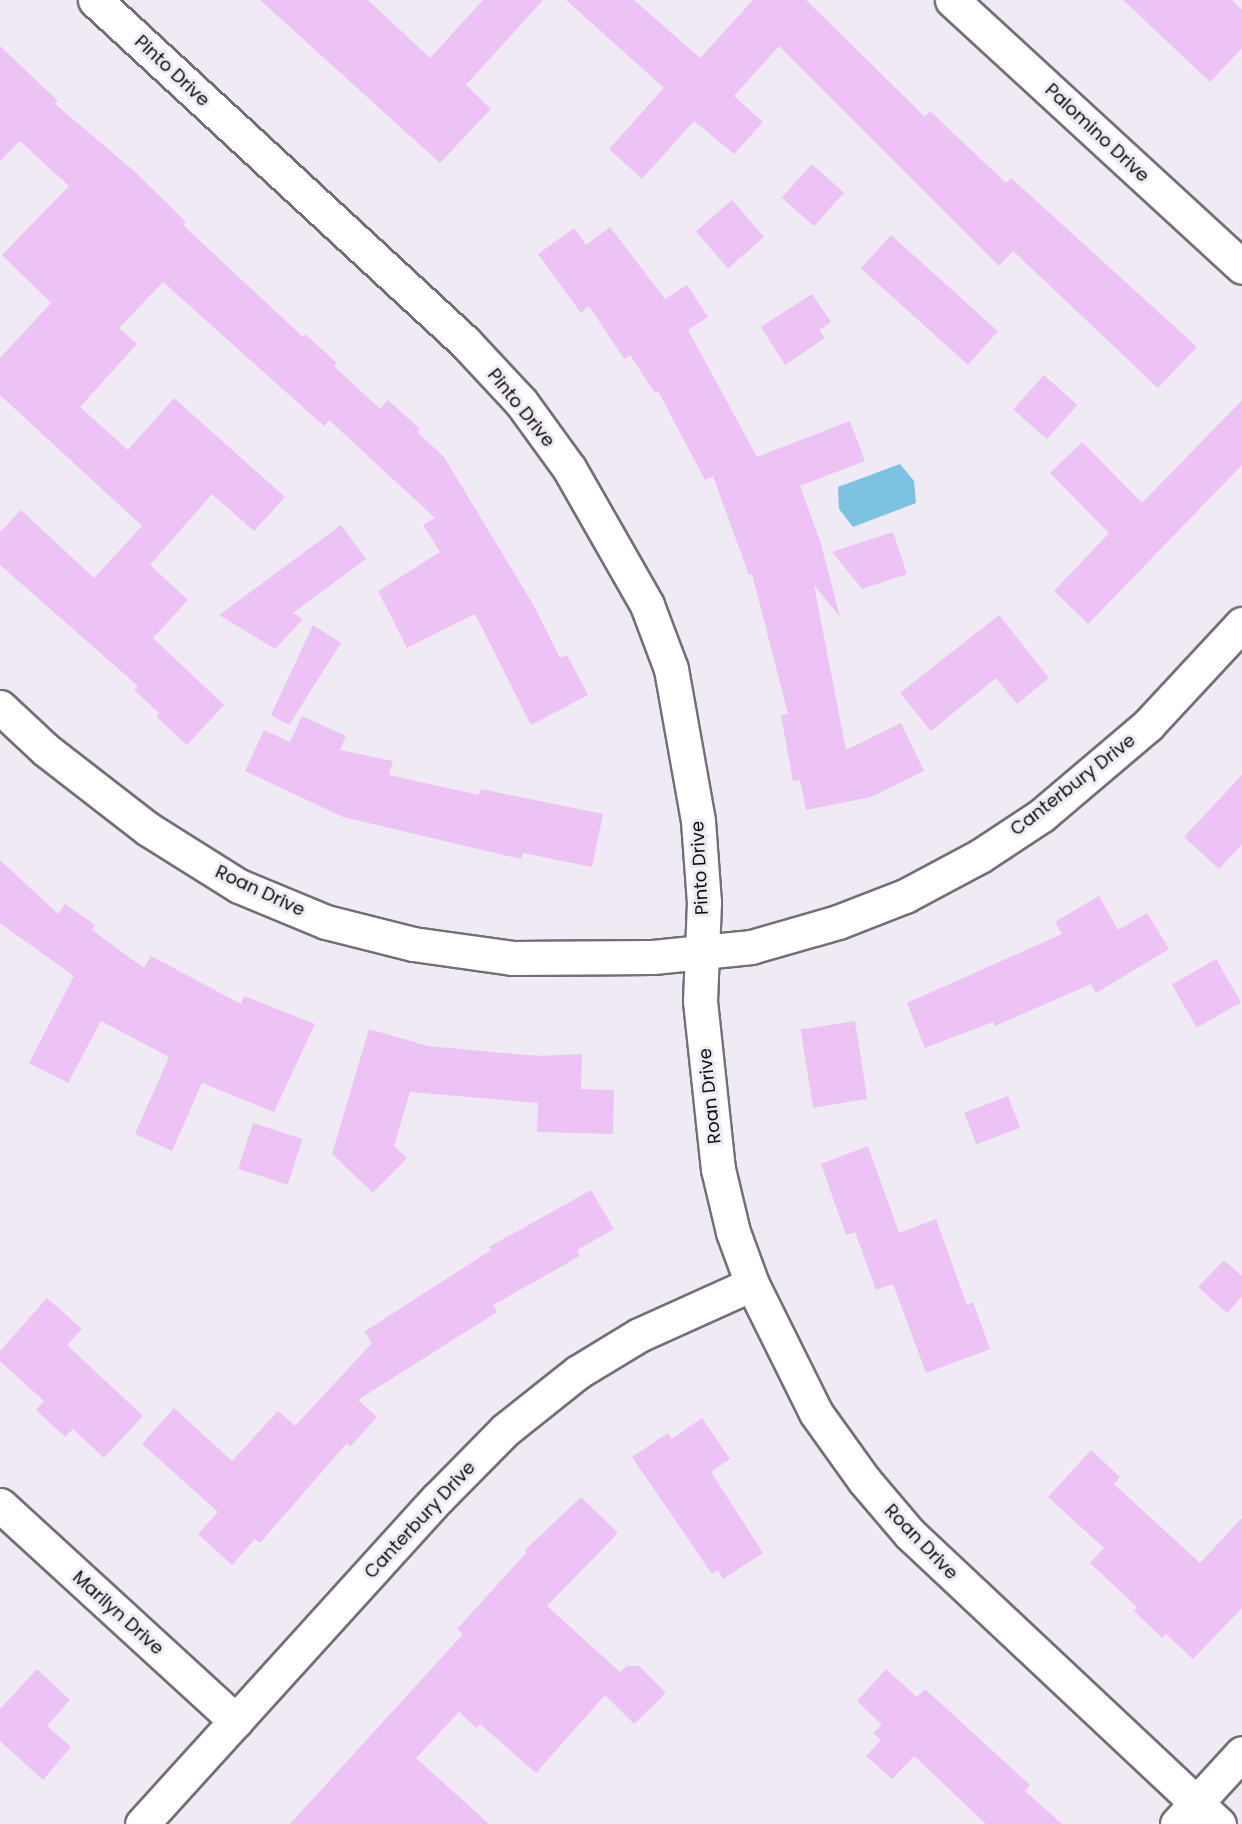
<!DOCTYPE html>
<style>
body{margin:0}
#map{position:relative;width:1242px;height:1824px;overflow:hidden;background:#efeaf3;font-family:Poppins,sans-serif}
div>[style]{position:absolute}
.water>*{inset:0;background:#7cc3e2}
.building>*{inset:0;background:#edc3f6;transform-origin:0 0}
.roads{filter:drop-shadow(2px 0 #736f77) drop-shadow(-2px 0 #736f77) drop-shadow(0 2px #736f77) drop-shadow(0 -2px #736f77)}
.minor>*{height:33px;margin:-16.5px;padding:0 16.5px;transform-origin:16.5px;border-radius:16.5px;background:#fff}
span{translate:-50% -50%;white-space:nowrap;text-align:center;line-height:1.15;-webkit-text-stroke:6px #efeaf3;paint-order:stroke}
.street-label{font-size:18px;color:#0c0b0e}
</style>
<div id="map">
<div class="water">
<i style="clip-path:polygon(900px 464px,914px 481px,916px 503px,853px 527px,839px 509px,838px 487px)"></i>
</div>
<div class="building">
<i style="clip-path:polygon(260px 0,368px 0,430px 58px,483px 0,543px 0,466px 85px,491px 109px,440px 163px)"></i>
<i style="clip-path:polygon(566px 0,634px 0,700px 58px,753px 0,806px 0,925px 117px,930px 111px,1006px 183px,1011px 178px,1197px 347px,1158px 388px,1013px 251px,999px 266px,779px 46px,734px 96px,763px 122px,734px 154px,694px 121px,642px 179px,609px 149px,664px 88px)"></i>
<i style="clip-path:polygon(1123px 0,1232px 0,1242px 10px,1242px 48px,1210px 82px)"></i>
<i style="clip-path:polygon(0 46px,58px 101px,55px 104px,134px 171px,186px 222px,183px 225px,303px 337px,305px 334px,337px 363px,334px 366px,380px 409px,388px 400px,420px 429px,417px 432px,444px 457px,534px 606px,560px 658px,567px 655px,588px 695px,531px 725px,475px 614px,407px 648px,378px 591px,440px 552px,423px 525px,435px 518px,329px 420px,324px 426px,163px 282px,119px 328px,137px 344px,80px 407px,128px 450px,174px 398px,285px 497px,254px 531px,212px 494px,150px 565px,188px 600px,153px 638px,224px 705px,187px 745px,156px 716px,159px 713px,134px 690px,138px 686px,0 565px,0 532px,21px 510px,94px 578px,142px 526px,0 395px,0 358px,51px 303px,2px 255px,69px 186px,20px 141px,0 161px)"></i>
<i style="left:812px;top:164px;width:43px;height:45px;rotate:42deg"></i>
<i style="left:732px;top:200px;width:49px;height:48px;rotate:49deg"></i>
<i style="clip-path:polygon(610px 227px,665px 299px,687px 285px,708px 317px,688px 330px,757px 457px,850px 421px,865px 461px,800px 486px,821px 544px,840px 617px,814px 585px,846px 750px,901px 723px,924px 771px,871px 797px,806px 810px,800px 780px,793px 781px,781px 715px,788px 714px,752px 574px,749px 575px,713px 476px,705px 480px,658px 391px,655px 393px,630px 355px,624px 359px,589px 306px,581px 313px,538px 254px,574px 228px,586px 245px)"></i>
<i style="left:891px;top:235px;width:144px;height:45px;rotate:42deg"></i>
<i style="clip-path:polygon(812px 294px,831px 322px,819px 330px,825px 338px,785px 365px,761px 327px)"></i>
<i style="left:1044px;top:375px;width:45px;height:46px;rotate:42deg"></i>
<i style="clip-path:polygon(1242px 400px,1242px 465px,1088px 624px,1054px 591px,1109px 533px,1050px 473px,1082px 442px,1142px 503px)"></i>
<i style="clip-path:polygon(341px 525px,366px 559px,293px 613px,303px 619px,275px 649px,219px 615px)"></i>
<i style="clip-path:polygon(893px 532px,907px 574px,862px 589px,832px 552px)"></i>
<i style="clip-path:polygon(999px 615px,1049px 678px,1017px 704px,996px 678px,931px 731px,900px 693px)"></i>
<i style="clip-path:polygon(313px 625px,341px 643px,289px 725px,271px 715px)"></i>
<i style="clip-path:polygon(302px 716px,346px 736px,340px 750px,393px 761px,389px 775px,479px 795px,481px 789px,603px 814px,592px 867px,523px 853px,521px 859px,343px 817px,245px 771px,264px 730px,290px 742px)"></i>
<i style="clip-path:polygon(1242px 775px,1242px 844px,1219px 869px,1184px 837px)"></i>
<i style="clip-path:polygon(0 860px,58px 914px,65px 904px,95px 925px,92px 930px,144px 968px,151px 956px,241px 1004px,244px 996px,315px 1024px,274px 1112px,202px 1083px,172px 1151px,135px 1134px,169px 1057px,101px 1021px,68px 1083px,29px 1063px,74px 976px,0 923px)"></i>
<i style="clip-path:polygon(1099px 896px,1118px 930px,1147px 913px,1169px 949px,1096px 993px,1091px 984px,995px 1026px,993px 1022px,925px 1048px,907px 1003px,1062px 934px,1055px 922px)"></i>
<i style="left:1216px;top:959px;width:50px;height:51px;rotate:60deg"></i>
<i style="left:855px;top:1021px;width:79px;height:55px;rotate:81deg"></i>
<i style="clip-path:polygon(369px 1029px,428px 1046px,539px 1056px,582px 1054px,581px 1089px,614px 1090px,613px 1134px,537px 1132px,538px 1103px,410px 1092px,394px 1146px,407px 1158px,373px 1193px,332px 1154px)"></i>
<i style="left:1008px;top:1096px;width:34px;height:47px;rotate:69deg"></i>
<i style="left:253px;top:1123px;width:52px;height:48px;rotate:18deg"></i>
<i style="clip-path:polygon(868px 1146px,899px 1233px,936px 1219px,967px 1305px,973px 1302px,990px 1349px,926px 1373px,893px 1284px,876px 1290px,855px 1232px,846px 1235px,821px 1164px)"></i>
<i style="clip-path:polygon(591px 1190px,614px 1229px,577px 1250px,580px 1256px,493px 1305px,497px 1312px,358px 1400px,377px 1417px,350px 1447px,347px 1443px,260px 1543px,255px 1539px,232px 1565px,198px 1534px,218px 1512px,142px 1444px,174px 1408px,232px 1461px,278px 1411px,295px 1426px,372px 1343px,364px 1332px,491px 1250px,489px 1247px)"></i>
<i style="clip-path:polygon(1224px 1260px,1242px 1276px,1242px 1296px,1227px 1313px,1198px 1287px)"></i>
<i style="clip-path:polygon(47px 1298px,82px 1329px,67px 1345px,143px 1416px,104px 1458px,73px 1429px,65px 1437px,36px 1410px,44px 1401px,0 1361px,0 1351px)"></i>
<i style="clip-path:polygon(702px 1418px,730px 1459px,711px 1472px,763px 1553px,723px 1579px,718px 1570px,712px 1574px,632px 1457px,668px 1433px,672px 1439px)"></i>
<i style="clip-path:polygon(1091px 1450px,1120px 1477px,1114px 1484px,1200px 1563px,1242px 1518px,1242px 1608px,1193px 1659px,1166px 1634px,1162px 1638px,1134px 1611px,1137px 1607px,1090px 1563px,1104px 1548px,1048px 1497px)"></i>
<i style="clip-path:polygon(581px 1497px,618px 1533px,547px 1606px,620px 1672px,627px 1666px,639px 1666px,666px 1693px,634px 1724px,605px 1695px,536px 1773px,480px 1724px,476px 1728px,459px 1712px,416px 1758px,489px 1824px,290px 1824px,463px 1634px,457px 1629px,527px 1552px,525px 1550px)"></i>
<i style="clip-path:polygon(37px 1669px,70px 1700px,47px 1726px,71px 1747px,43px 1780px,0 1741px,0 1709px)"></i>
<i style="clip-path:polygon(886px 1669px,917px 1697px,925px 1689px,1030px 1785px,1025px 1791px,1062px 1824px,986px 1824px,914px 1756px,892px 1779px,866px 1756px,881px 1740px,873px 1733px,882px 1725px,857px 1701px)"></i>
</div>
<div class="roads">
<div class="minor">
<i style="left:95px;top:0;width:504px;rotate:42.75deg"></i>
<i style="left:465px;top:342px;width:82px;rotate:47deg"></i>
<i style="left:521px;top:402px;width:82px;rotate:54deg"></i>
<i style="left:569px;top:468px;width:158px;rotate:60.3deg"></i>
<i style="left:647px;top:605px;width:68px;rotate:69.4deg"></i>
<i style="left:671px;top:669px;width:154px;rotate:79.9deg"></i>
<i style="left:698px;top:821px;width:81px;rotate:85.8deg"></i>
<i style="left:704px;top:902px;width:99px;rotate:92.3deg"></i>
<i style="left:700px;top:1001px;width:169px;rotate:83.9deg"></i>
<i style="left:718px;top:1169px;width:65px;rotate:76.6deg"></i>
<i style="left:733px;top:1232px;width:55px;rotate:69.9deg"></i>
<i style="left:752px;top:1284px;width:144px;rotate:63.6deg"></i>
<i style="left:816px;top:1413px;width:82px;rotate:54.4deg"></i>
<i style="left:864px;top:1480px;width:71px;rotate:49.6deg"></i>
<i style="left:910px;top:1534px;width:424px;rotate:43.2deg"></i>
<i style="left:952px;top:0;width:394px;rotate:42.6deg"></i>
<i style="left:0;top:707px;width:63px;rotate:43.1deg"></i>
<i style="left:46px;top:750px;width:129px;rotate:37.8deg"></i>
<i style="left:148px;top:829px;width:107px;rotate:32.1deg"></i>
<i style="left:239px;top:886px;width:94px;rotate:22.5deg"></i>
<i style="left:326px;top:922px;width:90px;rotate:14.2deg"></i>
<i style="left:413px;top:944px;width:100px;rotate:8deg"></i>
<i style="left:512px;top:958px;width:141px;rotate:-0.4deg"></i>
<i style="left:653px;top:957px;width:99px;rotate:-5.8deg"></i>
<i style="left:751px;top:947px;width:91px;rotate:-16deg"></i>
<i style="left:838px;top:922px;width:72px;rotate:-21.2deg"></i>
<i style="left:905px;top:896px;width:85px;rotate:-28.1deg"></i>
<i style="left:980px;top:856px;width:74px;rotate:-33.5deg"></i>
<i style="left:1042px;top:815px;width:139px;rotate:-40.3deg"></i>
<i style="left:1148px;top:725px;width:138px;rotate:-47.1deg"></i>
<i style="left:0;top:1505px;width:320px;rotate:42.5deg"></i>
<i style="left:142px;top:1824px;width:440px;rotate:-47.8deg"></i>
<i style="left:438px;top:1498px;width:95px;rotate:-45.4deg"></i>
<i style="left:505px;top:1430px;width:93px;rotate:-38.5deg"></i>
<i style="left:578px;top:1372px;width:71px;rotate:-31.2deg"></i>
<i style="left:639px;top:1335px;width:124px;rotate:-24.3deg"></i>
<i style="left:1177px;top:1824px;width:96px;rotate:-47.5deg"></i>
</div>
</div>
<div class="street-label">
<span style="left:172px;top:71px;rotate:43deg">Pinto Drive</span>
<span style="left:1097px;top:133px;rotate:43deg">Palomino Drive</span>
<span style="left:521px;top:408px;rotate:51deg">Pinto Drive</span>
<span style="left:1073px;top:785px;rotate:-38deg">Canterbury Drive</span>
<span style="left:700px;top:868px;rotate:-93deg">Pinto Drive</span>
<span style="left:260px;top:891px;rotate:25deg">Roan Drive</span>
<span style="left:710px;top:1096px;rotate:-96deg">Roan Drive</span>
<span style="left:420px;top:1520px;rotate:-47deg">Canterbury Drive</span>
<span style="left:921px;top:1542px;rotate:46deg">Roan Drive</span>
<span style="left:118px;top:1613px;rotate:42deg">Marilyn Drive</span>
</div>
</div>
